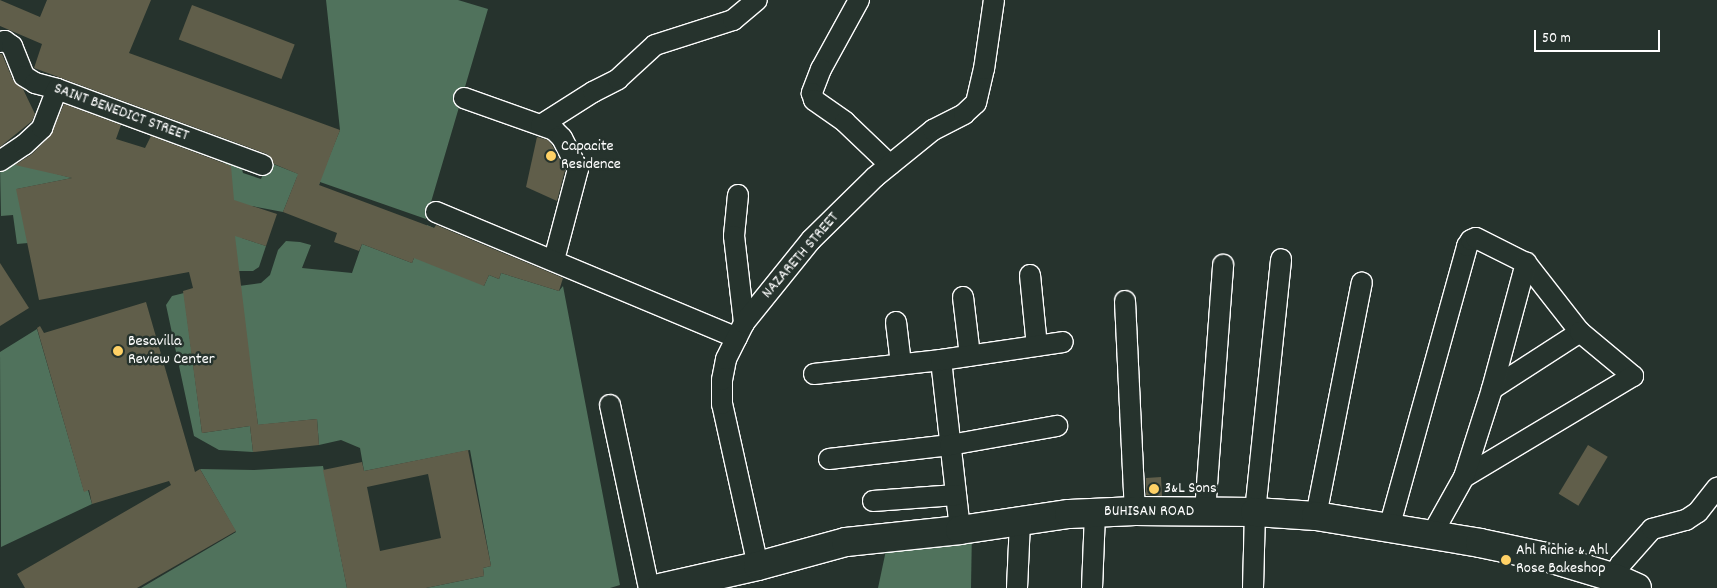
<!DOCTYPE html>
<style>
body{margin:0}
#map{position:relative;width:1717px;height:588px;overflow:hidden;background:#26332d;font-family:Dekko,sans-serif}
div>[style]{position:absolute}
.green>*{inset:0;background:#50725c}
.building>*{inset:0;background:#605e4a;transform-origin:0 0}
.roads{filter:drop-shadow(1px 0 #fff) drop-shadow(-1px 0 #fff) drop-shadow(0 1px #fff) drop-shadow(0 -1px #fff)}
.street>*{height:20px;margin:-10px;padding:0 10px;transform-origin:10px;border-radius:10px;background:#26332d}
.secondary>*{height:28px;margin:-14px;padding:0 14px;transform-origin:14px;border-radius:14px;background:#26332d}
.dots>*{width:14px;height:14px;translate:-50% -50%;box-sizing:border-box;border:2px solid #26332d;border-radius:50%}
span{translate:-50% -50%;white-space:nowrap;text-align:center;line-height:1.15;-webkit-text-stroke:5px #26332d;paint-order:stroke}
.street-label{font-size:16px;color:#fff}
.poi-label{font-size:16px;color:#fff}
.left{translate:0 -50%;text-align:left}
.scale{position:absolute;left:1534px;top:30px;width:126px;height:22px;box-sizing:border-box;border:2px solid #fff;border-top:0;padding-left:6px;font-size:15px;line-height:18px;white-space:nowrap;color:#fff;-webkit-text-stroke:4px #26332d;paint-order:stroke}
</style>
<div id="map">
<div class="green">
<i style="clip-path:polygon(326px 0,458px 0,488px 9px,426px 219px,320px 182px,319px 185px,297px 177px,283px 212px,252px 206px,242px 238px,266px 246px,259px 267px,253px 271px,239px 271px,187px 185px,229px 161px,241px 166px,243px 173px,261px 179px,268px 162px,319px 182px,340px 130px)"></i>
<i style="clip-path:polygon(4px 160px,72px 178px,17px 189px,28px 243px,17px 244px,13px 215px,1px 216px,0 165px)"></i>
<i style="clip-path:polygon(427px 225px,434px 228px,484px 286px,489px 275px,499px 279px,501px 273px,559px 291px,563px 286px,620px 585px,610px 588px,426px 588px,484px 576px,483px 568px,491px 566px,470px 450px,364px 471px,360px 448px,341px 440px,319px 445px,317px 419px,258px 425px,239px 286px,261px 283px,270px 275px,278px 250px,286px 241px,300px 242px,311px 245px,302px 268px,352px 273px,362px 244px,412px 263px)"></i>
<i style="clip-path:polygon(184px 293px,202px 433px,250px 426px,253px 452px,219px 450px,194px 436px,166px 305px,172px 296px)"></i>
<i style="clip-path:polygon(37px 329px,84px 491px,88px 490px,92px 504px,1px 547px,0 352px)"></i>
<i style="clip-path:polygon(323px 466px,347px 588px,141px 588px,236px 532px,200px 469px,254px 470px)"></i>
<i style="clip-path:polygon(972px 528px,971px 588px,878px 588px,889px 536px)"></i>
</div>
<div class="building">
<i style="clip-path:polygon(0 0,40px 17px,47px 0,151px 0,129px 53px,340px 130px,319px 185px,434px 228px,436px 225px,563px 278px,559px 291px,501px 273px,499px 279px,489px 275px,484px 286px,414px 258px,412px 263px,362px 244px,359px 251px,334px 242px,337px 233px,283px 212px,298px 174px,274px 164px,271px 158px,267px 154px,34px 68px,42px 44px,0 26px)"></i>
<i style="left:192px;top:5px;width:110px;height:37px;rotate:21deg"></i>
<i style="clip-path:polygon(0 54px,2px 54px,13px 80px,23px 89px,35px 114px,32px 121px,0 147px)"></i>
<i style="clip-path:polygon(64px 104px,121px 125px,116px 139px,145px 148px,151px 136px,231px 166px,234px 200px,277px 214px,266px 246px,235px 236px,258px 425px,253px 425px,317px 419px,319px 445px,253px 452px,250px 426px,202px 433px,183px 291px,193px 288px,189px 272px,39px 300px,16px 189px,72px 178px,15px 165px,32px 154px,50px 136px)"></i>
<i style="clip-path:polygon(537px 137px,548px 140px,552px 145px,565px 170px,557px 201px,526px 187px)"></i>
<i style="clip-path:polygon(0 263px,29px 308px,0 326px)"></i>
<i style="clip-path:polygon(146px 302px,195px 472px,200px 469px,236px 531px,137px 588px,25px 588px,17px 574px,171px 485px,169px 481px,92px 504px,89px 490px,84px 492px,37px 328px,40px 326px,44px 333px)"></i>
<i style="left:1588px;top:445px;width:23px;height:57px;rotate:31deg"></i>
<i style="clip-path:polygon(evenodd,468px 450px,491px 566px,483px 568px,484px 576px,426px 588px,347px 588px,323px 470px,362px 462px,364px 471px,468px 450px,428px 474px,441px 538px,380px 551px,367px 487px,428px 474px)"></i>
<i style="clip-path:polygon(1161px 477px,1162px 496px,1146px 495px,1146px 478px)"></i>
</div>
<div class="roads">
<div class="street">
<i style="left:859px;top:0;width:79px;rotate:118.8deg"></i>
<i style="left:821px;top:69px;width:26px;rotate:111deg"></i>
<i style="left:812px;top:93px;width:7px;rotate:74deg"></i>
<i style="left:814px;top:100px;width:38px;rotate:35deg"></i>
<i style="left:845px;top:122px;width:62px;rotate:43.7deg"></i>
<i style="left:0;top:42px;width:5px;rotate:-11deg"></i>
<i style="left:5px;top:41px;width:9px;rotate:36deg"></i>
<i style="left:12px;top:46px;width:32px;rotate:68deg"></i>
<i style="left:24px;top:76px;width:13px;rotate:32deg"></i>
<i style="left:35px;top:83px;width:23px;rotate:15deg"></i>
<i style="left:57px;top:89px;width:219px;rotate:20.3deg"></i>
<i style="left:464px;top:98px;width:96px;rotate:19.6deg"></i>
<i style="left:554px;top:130px;width:11px;rotate:45deg"></i>
<i style="left:562px;top:138px;width:35px;rotate:63deg"></i>
<i style="left:578px;top:169px;width:94px;rotate:104.8deg"></i>
<i style="left:541px;top:125px;width:62px;rotate:-32.4deg"></i>
<i style="left:593px;top:92px;width:28px;rotate:-27deg"></i>
<i style="left:618px;top:79px;width:50px;rotate:-42.6deg"></i>
<i style="left:655px;top:45px;width:82px;rotate:-17.8deg"></i>
<i style="left:733px;top:20px;width:31px;rotate:-40deg"></i>
<i style="left:0;top:161px;width:29px;rotate:-34deg"></i>
<i style="left:24px;top:145px;width:25px;rotate:-43deg"></i>
<i style="left:42px;top:128px;width:42px;rotate:-69deg"></i>
<i style="left:738px;top:195px;width:41px;rotate:95.6deg"></i>
<i style="left:734px;top:236px;width:88px;rotate:83.4deg"></i>
<i style="left:436px;top:212px;width:326px;rotate:22.7deg"></i>
<i style="left:1030px;top:275px;width:71px;rotate:84.4deg"></i>
<i style="left:963px;top:297px;width:59px;rotate:83.2deg"></i>
<i style="left:1125px;top:301px;width:210px;rotate:87.3deg"></i>
<i style="left:896px;top:322px;width:42px;rotate:83.2deg"></i>
<i style="left:941px;top:360px;width:171px;rotate:83.6deg"></i>
<i style="left:814px;top:374px;width:128px;rotate:-6.3deg"></i>
<i style="left:941px;top:360px;width:123px;rotate:-8.4deg"></i>
<i style="left:1492px;top:389px;width:105px;rotate:-32.9deg"></i>
<i style="left:610px;top:405px;width:187px;rotate:78deg"></i>
<i style="left:829px;top:459px;width:122px;rotate:-6.6deg"></i>
<i style="left:950px;top:445px;width:109px;rotate:-10.1deg"></i>
<i style="left:873px;top:501px;width:83px;rotate:-4.1deg"></i>
<i style="left:1205px;top:512px;width:248px;rotate:-85.8deg"></i>
<i style="left:1316px;top:516px;width:238px;rotate:-78.9deg"></i>
<i style="left:1389px;top:528px;width:293px;rotate:-74.5deg"></i>
<i style="left:1467px;top:246px;width:7px;rotate:-56deg"></i>
<i style="left:1471px;top:240px;width:5px;rotate:-22deg"></i>
<i style="left:1476px;top:238px;width:56px;rotate:26.6deg"></i>
<i style="left:1526px;top:263px;width:88px;rotate:52deg"></i>
<i style="left:1580px;top:332px;width:69px;rotate:39.7deg"></i>
<i style="left:1633px;top:376px;width:197px;rotate:149.1deg"></i>
<i style="left:1431px;top:536px;width:68px;rotate:-60.8deg"></i>
<i style="left:1464px;top:477px;width:92px;rotate:-72.3deg"></i>
<i style="left:1492px;top:389px;width:131px;rotate:-74.9deg"></i>
<i style="left:758px;top:566px;width:166px;rotate:-102.5deg"></i>
<i style="left:722px;top:404px;width:24px;rotate:-90deg"></i>
<i style="left:722px;top:380px;width:21px;rotate:-79deg"></i>
<i style="left:726px;top:359px;width:40px;rotate:-63.4deg"></i>
<i style="left:744px;top:323px;width:107px;rotate:-51.1deg"></i>
<i style="left:811px;top:240px;width:90px;rotate:-44.5deg"></i>
<i style="left:875px;top:177px;width:75px;rotate:-39deg"></i>
<i style="left:933px;top:130px;width:35px;rotate:-27deg"></i>
<i style="left:964px;top:114px;width:16px;rotate:-43deg"></i>
<i style="left:976px;top:103px;width:35px;rotate:-77deg"></i>
<i style="left:984px;top:69px;width:70px;rotate:-81.8deg"></i>
<i style="left:1615px;top:578px;width:14px;rotate:-69deg"></i>
<i style="left:1620px;top:565px;width:48px;rotate:-48.4deg"></i>
<i style="left:1652px;top:529px;width:35px;rotate:-15deg"></i>
<i style="left:1686px;top:520px;width:14px;rotate:-34deg"></i>
<i style="left:1698px;top:512px;width:31px;rotate:-52deg"></i>
<i style="left:1017px;top:588px;width:67px;rotate:-87.4deg"></i>
<i style="left:1092px;top:588px;width:75px;rotate:-87.7deg"></i>
<i style="left:1253px;top:588px;width:76px;rotate:-88.5deg"></i>
<i style="left:1255px;top:512px;width:254px;rotate:-84.1deg"></i>
</div>
<div class="secondary">
<i style="left:660px;top:588px;width:100px;rotate:-12.7deg"></i>
<i style="left:758px;top:566px;width:91px;rotate:-15.3deg"></i>
<i style="left:846px;top:542px;width:115px;rotate:-6deg"></i>
<i style="left:960px;top:530px;width:110px;rotate:-8.4deg"></i>
<i style="left:1069px;top:514px;width:66px;rotate:-2.6deg"></i>
<i style="left:1135px;top:511px;width:120px;rotate:0.5deg"></i>
<i style="left:1255px;top:512px;width:61px;rotate:3.8deg"></i>
<i style="left:1316px;top:516px;width:166px;rotate:9.3deg"></i>
<i style="left:1480px;top:543px;width:67px;rotate:12deg"></i>
<i style="left:1546px;top:557px;width:72px;rotate:16.9deg"></i>
<i style="left:1615px;top:578px;width:24px;rotate:24deg"></i>
</div>
</div>
<div class="dots">
<i style="left:551px;top:156px;background:#ffd166"></i>
<i style="left:118px;top:351px;background:#ffd166"></i>
<i style="left:1154px;top:489px;background:#ffd166"></i>
<i style="left:1506px;top:560px;background:#ffd166"></i>
</div>
<div class="street-label">
<span style="left:121px;top:113px;rotate:20deg">SAINT BENEDICT STREET</span>
<span style="left:801px;top:256px;rotate:-49deg">NAZARETH STREET</span>
<span style="left:1149px;top:512px">BUHISAN ROAD</span>
</div>
<div class="poi-label">
<span class="left" style="left:561px;top:156px">Capacite<br>Residence</span>
<span class="left" style="left:128px;top:351px">Besavilla<br>Review Center</span>
<span class="left" style="left:1164px;top:489px">3&amp;L Sons</span>
<span class="left" style="left:1516px;top:560px">Ahl Richie &amp; Ahl<br>Rose Bakeshop</span>
</div>
<div class="scale">50 m</div>
</div>
